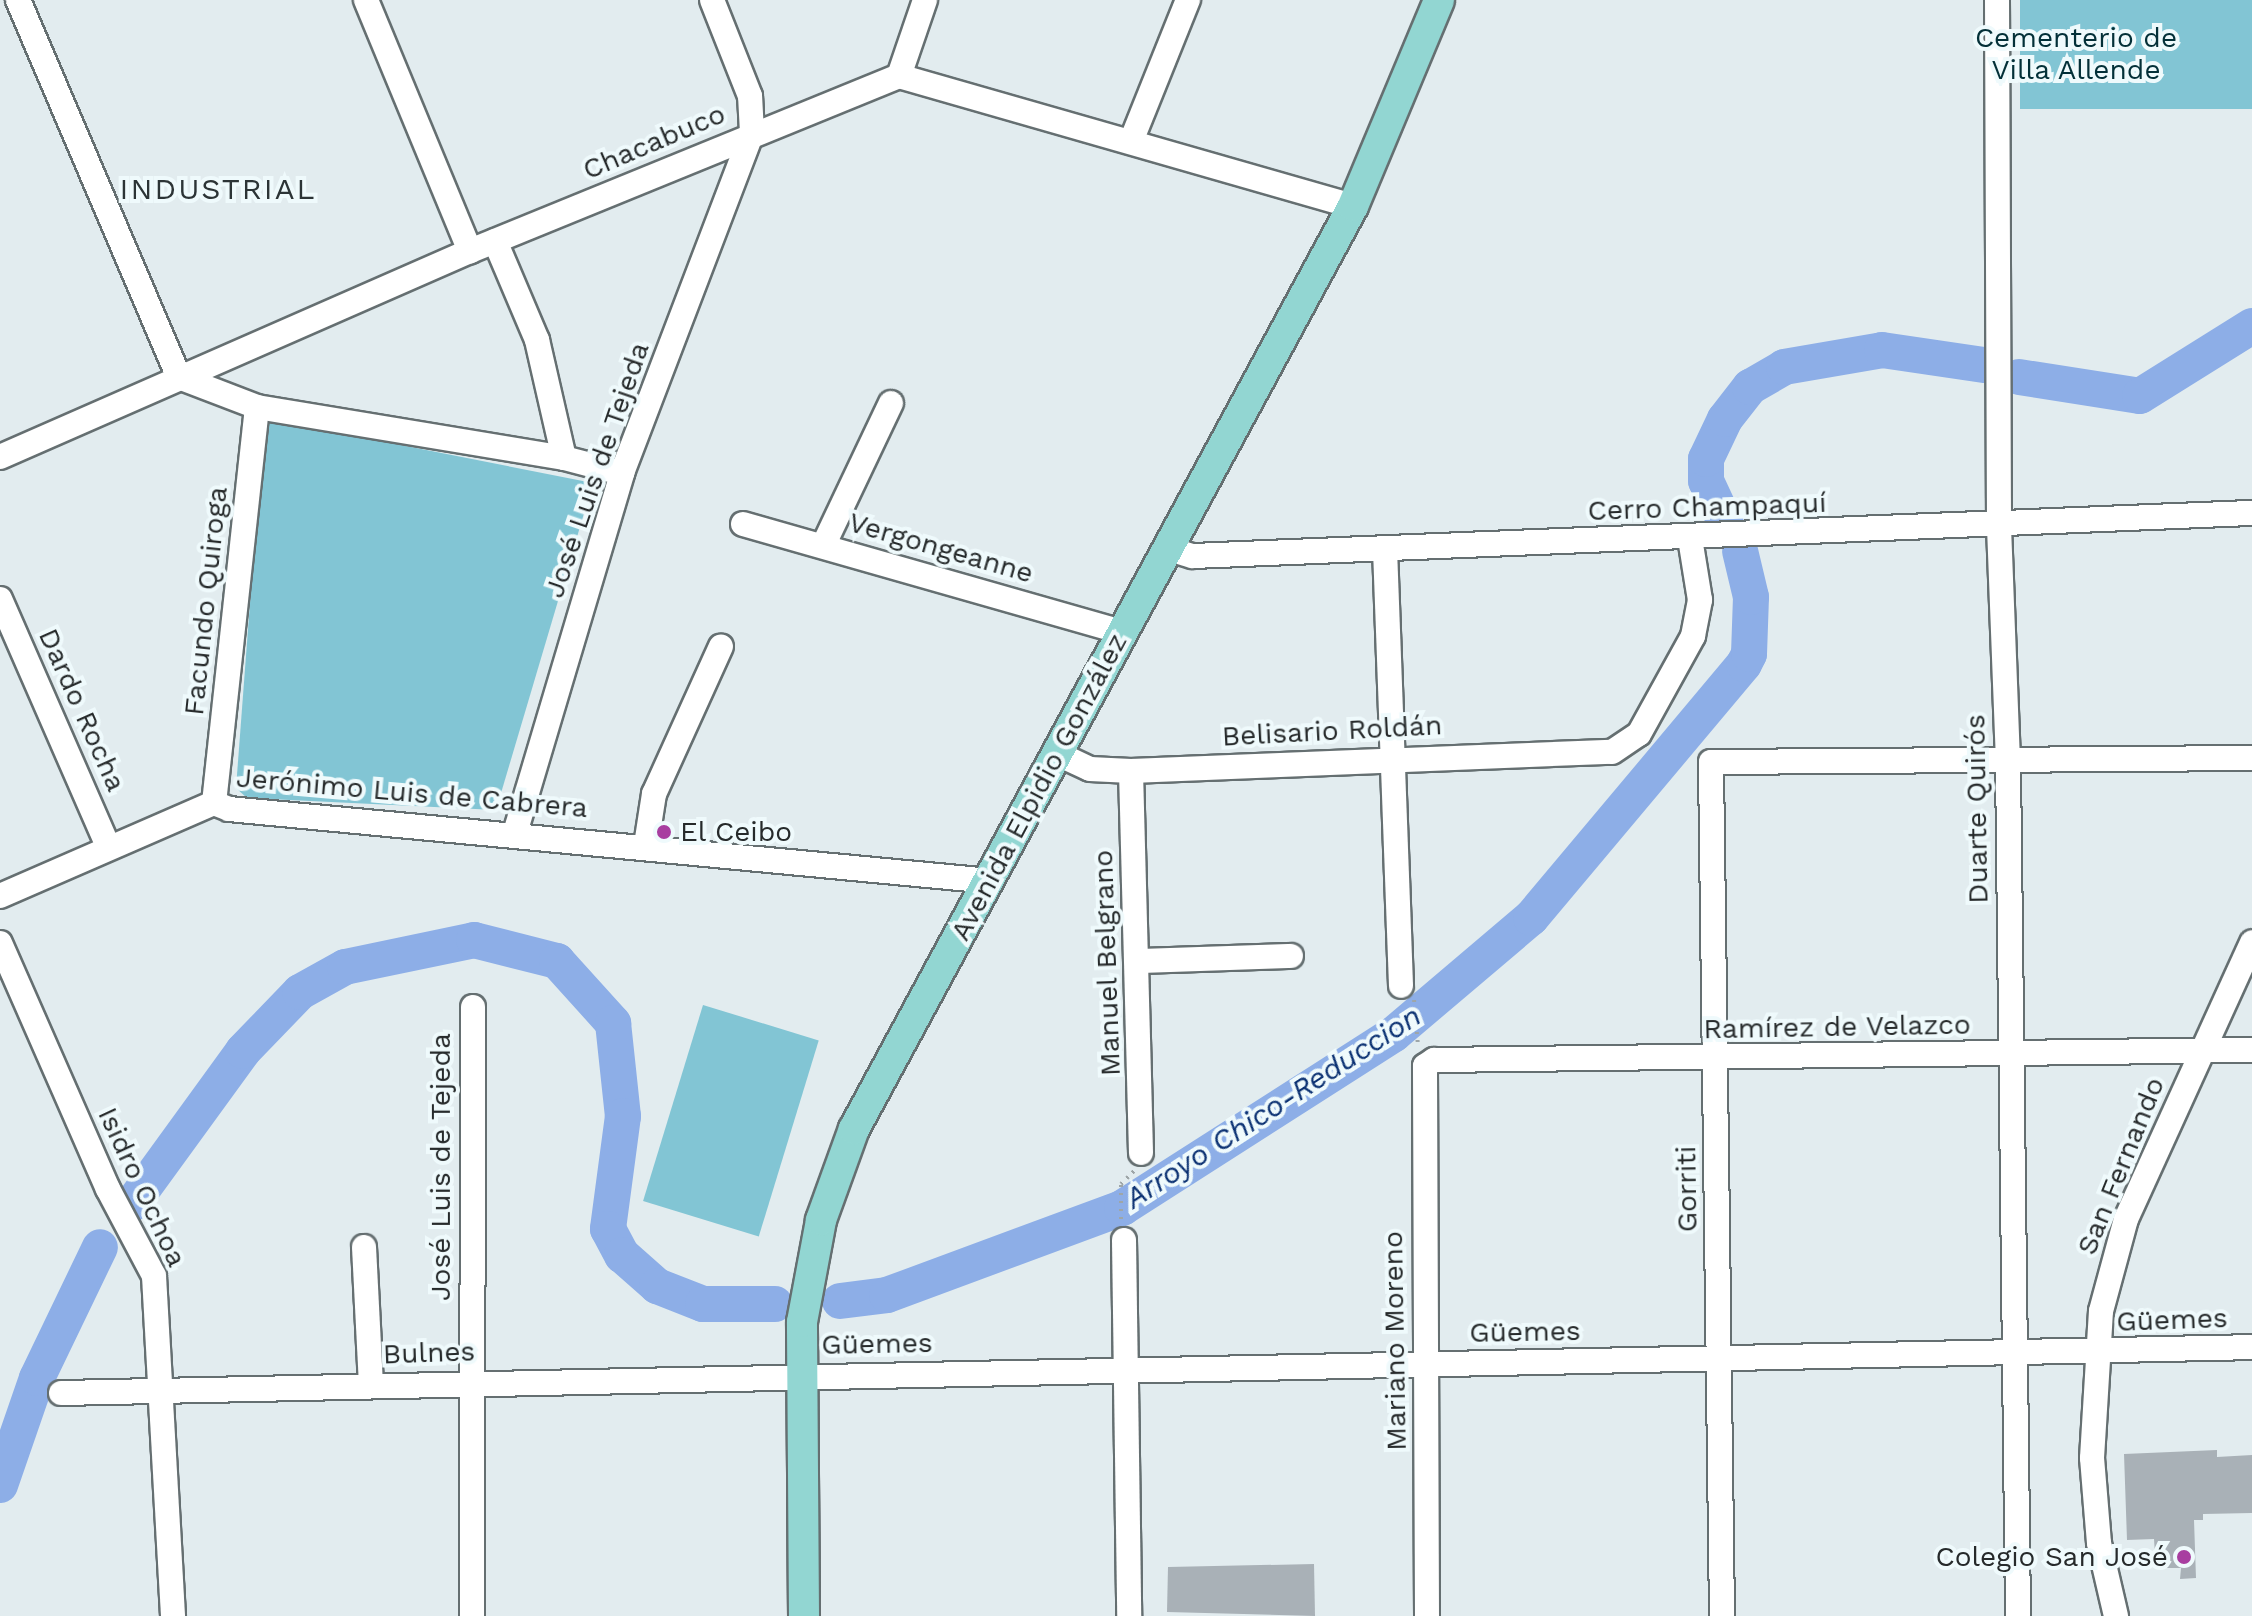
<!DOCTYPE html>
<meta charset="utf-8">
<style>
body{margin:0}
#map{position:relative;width:2252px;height:1616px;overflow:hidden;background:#e2ecef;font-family:"Work Sans",sans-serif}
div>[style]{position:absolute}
.green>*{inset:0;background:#82c5d4;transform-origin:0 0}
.river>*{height:36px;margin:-18px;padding:0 18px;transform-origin:18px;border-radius:18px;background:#8daee7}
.building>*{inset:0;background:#a9b1b7}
.path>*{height:4px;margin-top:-2px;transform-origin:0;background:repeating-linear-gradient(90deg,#9ea6a8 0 2px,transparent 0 8px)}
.roads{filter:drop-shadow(2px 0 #656f71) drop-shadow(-2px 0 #656f71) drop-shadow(0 2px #656f71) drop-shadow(0 -2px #656f71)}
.minor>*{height:24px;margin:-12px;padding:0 12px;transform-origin:12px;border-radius:12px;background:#fff}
.major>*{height:30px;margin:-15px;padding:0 15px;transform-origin:15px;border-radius:15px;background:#92d6d2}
.dots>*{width:22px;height:22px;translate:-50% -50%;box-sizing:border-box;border:4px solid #effafc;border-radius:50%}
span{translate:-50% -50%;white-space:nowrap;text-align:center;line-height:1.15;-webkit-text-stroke:8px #effafc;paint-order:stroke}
.park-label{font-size:28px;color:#033038}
.street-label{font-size:28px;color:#262a2b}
.poi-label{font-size:28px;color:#262a2b}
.left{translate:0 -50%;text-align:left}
.right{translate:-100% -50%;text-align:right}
.neighbourhood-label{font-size:30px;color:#2c3436;letter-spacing:2px}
.water-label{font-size:30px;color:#0c3273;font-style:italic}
</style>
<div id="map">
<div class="green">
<i style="left:2020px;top:0;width:232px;height:109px"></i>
<i style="clip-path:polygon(264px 418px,593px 483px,496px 810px,247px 798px,236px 788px)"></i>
<i style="left:703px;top:1005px;width:121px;height:205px;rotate:17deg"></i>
</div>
<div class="river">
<i style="left:2019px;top:377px;width:122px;rotate:8.9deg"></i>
<i style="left:2140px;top:396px;width:132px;rotate:-32deg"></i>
<i style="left:1726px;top:524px;width:47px;rotate:-114.9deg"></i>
<i style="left:1706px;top:481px;width:22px;rotate:-90deg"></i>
<i style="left:1706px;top:459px;width:44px;rotate:-64.6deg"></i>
<i style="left:1725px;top:419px;width:41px;rotate:-52deg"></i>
<i style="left:1750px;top:387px;width:39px;rotate:-30deg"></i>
<i style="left:1784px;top:367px;width:99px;rotate:-9.8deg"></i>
<i style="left:1882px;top:350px;width:103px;rotate:8.4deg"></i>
<i style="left:132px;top:1204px;width:189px;rotate:-54deg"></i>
<i style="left:243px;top:1051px;width:82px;rotate:-46deg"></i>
<i style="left:300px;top:992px;width:51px;rotate:-29.1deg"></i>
<i style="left:345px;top:967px;width:132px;rotate:-11.8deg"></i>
<i style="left:474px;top:940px;width:86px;rotate:14.2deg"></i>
<i style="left:557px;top:961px;width:84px;rotate:47.9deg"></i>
<i style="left:613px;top:1023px;width:94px;rotate:83.9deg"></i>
<i style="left:623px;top:1116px;width:114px;rotate:97.6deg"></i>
<i style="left:608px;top:1229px;width:30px;rotate:62deg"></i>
<i style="left:622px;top:1255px;width:47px;rotate:41.5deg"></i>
<i style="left:657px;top:1286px;width:49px;rotate:21.4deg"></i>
<i style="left:703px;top:1304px;width:72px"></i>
<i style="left:840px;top:1301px;width:47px;rotate:-7.3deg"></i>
<i style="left:887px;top:1295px;width:251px;rotate:-20.3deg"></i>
<i style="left:1122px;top:1208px;width:323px;rotate:-32.6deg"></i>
<i style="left:1394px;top:1034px;width:180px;rotate:-40.3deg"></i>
<i style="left:1531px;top:918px;width:331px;rotate:-50deg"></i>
<i style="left:1744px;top:664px;width:11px;rotate:-63deg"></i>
<i style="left:1749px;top:654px;width:57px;rotate:-88deg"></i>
<i style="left:1751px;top:597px;width:47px;rotate:-103.4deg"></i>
<i style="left:0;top:1485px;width:113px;rotate:-70.9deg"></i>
<i style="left:37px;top:1378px;width:145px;rotate:-64.3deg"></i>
</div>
<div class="building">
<i style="clip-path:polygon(2217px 1450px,2217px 1457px,2252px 1455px,2252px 1513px,2203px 1514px,2203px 1520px,2194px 1520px,2196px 1578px,2180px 1579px,2181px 1568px,2164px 1568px,2163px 1554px,2155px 1555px,2154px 1539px,2127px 1540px,2124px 1454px)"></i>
<i style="clip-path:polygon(1314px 1564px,1315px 1616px,1167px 1612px,1168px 1567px)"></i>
</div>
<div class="path">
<i style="left:1414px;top:1000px;width:46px;rotate:85deg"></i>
<i style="left:1121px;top:1219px;width:35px;rotate:-90deg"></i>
<i style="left:1121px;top:1184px;width:20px;rotate:-45deg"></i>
</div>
<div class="roads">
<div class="minor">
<i style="left:18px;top:0;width:410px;rotate:66.9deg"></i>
<i style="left:179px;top:377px;width:84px;rotate:21deg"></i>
<i style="left:257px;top:407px;width:311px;rotate:9.4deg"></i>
<i style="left:564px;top:458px;width:60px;rotate:14.5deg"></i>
<i style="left:366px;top:0;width:272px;rotate:67.5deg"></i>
<i style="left:1997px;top:0;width:527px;rotate:89.78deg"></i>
<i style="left:1999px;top:527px;width:236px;rotate:87.8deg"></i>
<i style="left:2008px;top:763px;width:853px;rotate:89.33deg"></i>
<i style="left:899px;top:76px;width:80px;rotate:-71.1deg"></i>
<i style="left:1132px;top:139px;width:150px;rotate:-68.1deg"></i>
<i style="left:495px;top:241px;width:108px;rotate:67deg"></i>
<i style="left:537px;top:340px;width:121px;rotate:77.1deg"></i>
<i style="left:0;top:457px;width:513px;rotate:-23.67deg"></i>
<i style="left:470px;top:251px;width:463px;rotate:-22.2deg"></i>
<i style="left:899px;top:76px;width:472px;rotate:16deg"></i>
<i style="left:743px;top:524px;width:394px;rotate:15.9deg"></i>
<i style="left:824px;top:544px;width:156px;rotate:-64.6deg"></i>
<i style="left:1166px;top:548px;width:28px;rotate:17deg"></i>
<i style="left:1193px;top:556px;width:1060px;rotate:-2.33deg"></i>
<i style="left:1385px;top:549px;width:437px;rotate:87.9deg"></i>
<i style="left:0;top:599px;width:270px;rotate:66.4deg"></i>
<i style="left:1058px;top:754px;width:35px;rotate:25deg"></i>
<i style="left:1090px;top:769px;width:41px;rotate:2.8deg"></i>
<i style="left:1131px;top:771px;width:481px;rotate:-2.3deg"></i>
<i style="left:1612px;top:752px;width:32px;rotate:-34deg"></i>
<i style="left:1639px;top:734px;width:112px;rotate:-61.1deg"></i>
<i style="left:1693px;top:636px;width:37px;rotate:-79deg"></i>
<i style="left:1700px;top:600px;width:63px;rotate:-99.2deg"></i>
<i style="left:1131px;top:771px;width:382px;rotate:88.5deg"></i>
<i style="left:214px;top:803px;width:398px;rotate:-83.8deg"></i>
<i style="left:515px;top:833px;width:376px;rotate:-73.4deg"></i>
<i style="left:622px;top:473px;width:364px;rotate:-69.1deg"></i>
<i style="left:752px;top:133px;width:37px;rotate:-93deg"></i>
<i style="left:750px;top:96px;width:103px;rotate:-111.6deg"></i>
<i style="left:646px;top:845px;width:52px;rotate:-81.1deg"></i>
<i style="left:654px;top:794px;width:162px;rotate:-65.6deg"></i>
<i style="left:0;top:896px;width:233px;rotate:-23.5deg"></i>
<i style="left:214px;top:803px;width:16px;rotate:22deg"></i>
<i style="left:229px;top:809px;width:764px;rotate:5.4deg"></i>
<i style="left:0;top:943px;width:269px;rotate:66.3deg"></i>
<i style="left:108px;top:1189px;width:98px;rotate:62.1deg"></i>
<i style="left:154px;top:1276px;width:341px;rotate:86.8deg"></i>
<i style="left:1138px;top:961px;width:153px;rotate:-1.9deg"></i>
<i style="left:1124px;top:1240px;width:376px;rotate:89.2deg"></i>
<i style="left:364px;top:1247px;width:138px;rotate:87.1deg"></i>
<i style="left:61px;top:1393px;width:2191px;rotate:-1.2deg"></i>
<i style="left:472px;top:1616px;width:609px;rotate:-89.91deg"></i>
<i style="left:1427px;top:1616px;width:550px;rotate:-90.21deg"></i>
<i style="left:1425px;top:1066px;width:11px;rotate:-34deg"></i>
<i style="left:1434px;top:1060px;width:818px;rotate:-0.7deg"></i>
<i style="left:1722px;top:1616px;width:854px;rotate:-90.74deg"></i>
<i style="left:1711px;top:762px;width:541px;rotate:-0.42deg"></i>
<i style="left:2116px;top:1616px;width:75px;rotate:-103.1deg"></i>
<i style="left:2099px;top:1543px;width:85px;rotate:-94.7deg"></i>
<i style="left:2092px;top:1458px;width:147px;rotate:-86.5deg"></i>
<i style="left:2101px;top:1311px;width:95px;rotate:-74.8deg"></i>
<i style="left:2126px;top:1219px;width:304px;rotate:-65.5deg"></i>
</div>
<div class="major">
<i style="left:804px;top:1616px;width:294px;rotate:-90.4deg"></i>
<i style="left:802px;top:1322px;width:104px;rotate:-79.4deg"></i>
<i style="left:821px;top:1220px;width:97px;rotate:-70.1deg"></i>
<i style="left:854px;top:1129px;width:1049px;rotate:-61.6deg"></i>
<i style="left:1353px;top:206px;width:223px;rotate:-67.3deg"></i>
</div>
</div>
<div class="dots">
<i style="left:664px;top:832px;background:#a83ea0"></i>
<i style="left:2184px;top:1557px;background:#a83ea0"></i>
</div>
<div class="park-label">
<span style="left:2076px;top:54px">Cementerio de<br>Villa Allende</span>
</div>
<div class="street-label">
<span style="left:654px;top:142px;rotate:-23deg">Chacabuco</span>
<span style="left:597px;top:470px;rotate:-71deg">José Luis de Tejeda</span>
<span style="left:1707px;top:507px;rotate:-2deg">Cerro Champaquí</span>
<span style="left:941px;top:548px;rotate:16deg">Vergongeanne</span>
<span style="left:206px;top:601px;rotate:-84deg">Facundo Quiroga</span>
<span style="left:82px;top:710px;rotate:66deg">Dardo Rocha</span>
<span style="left:1332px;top:731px;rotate:-3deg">Belisario Roldán</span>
<span style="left:1039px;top:787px;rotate:-62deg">Avenida Elpidio González</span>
<span style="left:412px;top:793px;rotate:5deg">Jerónimo Luis de Cabrera</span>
<span style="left:1977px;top:809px;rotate:-91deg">Duarte Quirós</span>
<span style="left:1107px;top:963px;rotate:-92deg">Manuel Belgrano</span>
<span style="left:1837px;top:1027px;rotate:-1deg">Ramírez de Velazco</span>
<span style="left:2121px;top:1166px;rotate:-68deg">San Fernando</span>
<span style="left:441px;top:1167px;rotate:-90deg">José Luis de Tejeda</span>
<span style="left:142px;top:1187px;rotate:65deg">Isidro Ochoa</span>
<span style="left:1687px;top:1189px;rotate:-91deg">Gorriti</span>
<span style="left:2172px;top:1320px;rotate:-2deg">Güemes</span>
<span style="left:1525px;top:1332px;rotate:-1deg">Güemes</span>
<span style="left:1395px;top:1341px;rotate:-91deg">Mariano Moreno</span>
<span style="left:877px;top:1344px;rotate:-1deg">Güemes</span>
<span style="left:429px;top:1353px;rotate:-2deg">Bulnes</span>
</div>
<div class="poi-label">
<span class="left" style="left:680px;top:832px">El Ceibo</span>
<span class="right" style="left:2168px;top:1557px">Colegio San José</span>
</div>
<div class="neighbourhood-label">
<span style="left:218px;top:189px">INDUSTRIAL</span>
</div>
<div class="water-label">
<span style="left:1273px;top:1107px;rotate:-33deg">Arroyo Chico-Reduccion</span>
</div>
</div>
